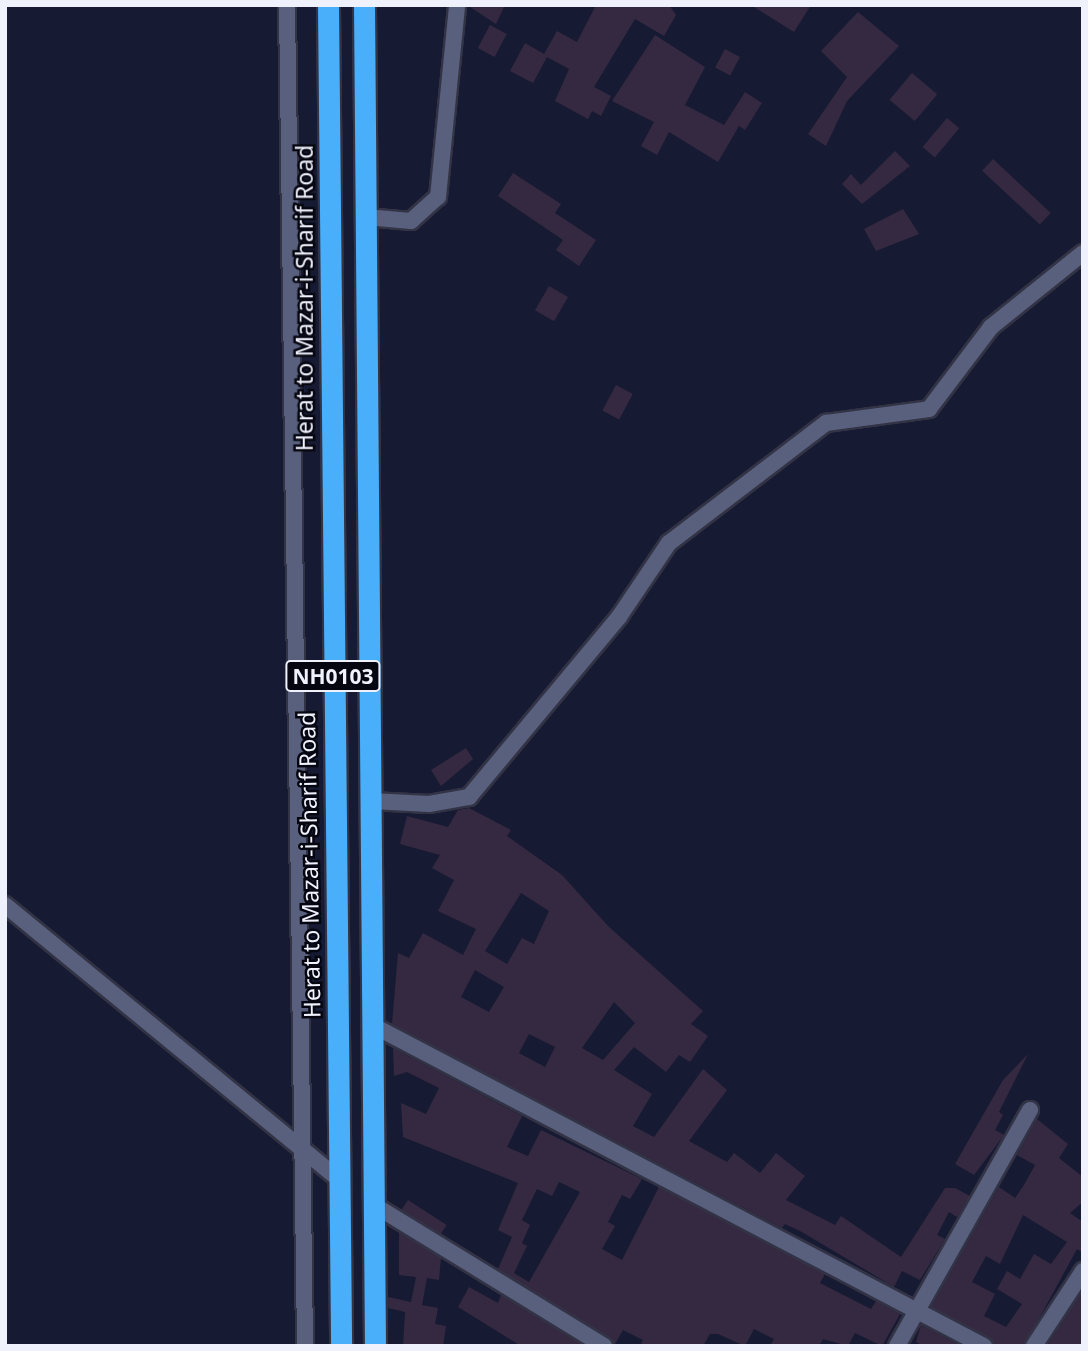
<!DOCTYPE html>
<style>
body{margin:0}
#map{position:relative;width:1088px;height:1351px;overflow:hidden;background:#161a32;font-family:"Noto Sans",sans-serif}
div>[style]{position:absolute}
.building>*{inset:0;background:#352942;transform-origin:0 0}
.roads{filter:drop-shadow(2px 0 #333346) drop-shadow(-2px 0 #333346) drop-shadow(0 2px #333346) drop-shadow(0 -2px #333346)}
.minor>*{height:16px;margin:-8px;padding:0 8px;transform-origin:8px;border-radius:8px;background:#59607d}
.highway>*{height:21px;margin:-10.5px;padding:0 10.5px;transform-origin:10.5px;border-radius:10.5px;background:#4aaffa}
span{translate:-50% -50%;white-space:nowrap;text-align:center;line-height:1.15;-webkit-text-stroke:5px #050610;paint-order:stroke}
.shield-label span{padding:2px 5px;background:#050610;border:2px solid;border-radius:5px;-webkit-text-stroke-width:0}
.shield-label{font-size:21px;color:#eff1fc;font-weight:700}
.street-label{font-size:23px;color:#eff1fc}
.frame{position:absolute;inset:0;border:7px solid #eff1fc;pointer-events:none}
</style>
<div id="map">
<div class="building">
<i style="clip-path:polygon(467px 5px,505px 5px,496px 24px)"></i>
<i style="clip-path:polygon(596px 5px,669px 5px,676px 15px,664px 36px,635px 19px,594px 87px,611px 96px,601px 116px,592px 111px,588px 119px,555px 101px,569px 69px,547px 57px,533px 83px,510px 71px,525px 43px,544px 54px,557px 31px,577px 42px)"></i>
<i style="clip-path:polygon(751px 5px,811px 5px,794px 32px)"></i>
<i style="clip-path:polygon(858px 12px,899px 46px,847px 101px,826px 146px,808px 134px,847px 77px,821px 51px)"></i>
<i style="left:490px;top:25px;width:19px;height:26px;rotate:28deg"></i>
<i style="clip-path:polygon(655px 35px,705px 67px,685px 105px,724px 125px,745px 92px,762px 103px,745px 130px,739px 126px,718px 162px,669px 132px,657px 155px,641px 146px,654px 122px,612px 101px)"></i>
<i style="left:725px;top:49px;width:17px;height:21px;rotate:28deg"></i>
<i style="left:912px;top:73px;width:33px;height:35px;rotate:40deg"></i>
<i style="left:947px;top:118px;width:16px;height:38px;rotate:40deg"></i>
<i style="clip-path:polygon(895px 151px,910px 166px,862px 204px,842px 184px,851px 174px,861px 185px)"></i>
<i style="left:993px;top:159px;width:79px;height:16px;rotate:43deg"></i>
<i style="clip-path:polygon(513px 173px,561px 204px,555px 213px,596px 240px,579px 266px,556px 250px,563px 240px,498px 196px)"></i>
<i style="clip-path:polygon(903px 209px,919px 234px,876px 251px,864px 229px)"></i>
<i style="left:549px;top:286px;width:22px;height:28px;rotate:30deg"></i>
<i style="left:616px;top:385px;width:19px;height:29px;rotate:28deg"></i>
<i style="clip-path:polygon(466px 748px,473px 759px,441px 786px,431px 770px)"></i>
<i style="clip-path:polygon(evenodd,469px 808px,511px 830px,507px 836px,562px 875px,608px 926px,703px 1011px,691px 1024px,708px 1036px,690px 1062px,679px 1055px,666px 1072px,634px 1047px,614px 1070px,652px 1094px,633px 1126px,654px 1137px,703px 1069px,727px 1090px,689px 1141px,727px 1162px,734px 1153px,760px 1173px,776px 1153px,805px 1176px,786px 1200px,835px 1225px,841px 1216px,901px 1257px,945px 1188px,955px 1188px,970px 1196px,957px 1217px,949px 1212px,937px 1235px,945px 1239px,920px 1280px,902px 1271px,894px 1287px,802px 1232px,785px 1224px,782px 1228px,392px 1024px,398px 953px,409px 958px,423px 933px,463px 955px,476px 929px,438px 911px,454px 880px,432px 868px,440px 855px,400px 844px,407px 816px,448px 827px,458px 810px,469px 808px,521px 893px,549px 911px,534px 944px,522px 938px,507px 964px,485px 951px,521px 893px,469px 808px,475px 970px,504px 987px,489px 1012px,461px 997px,475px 970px,469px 808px,614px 1002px,635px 1023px,603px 1060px,582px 1048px,614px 1002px,469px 808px,529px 1034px,555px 1047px,545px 1067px,519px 1053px,529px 1034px)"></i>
<i style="clip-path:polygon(evenodd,393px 1048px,522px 1116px,507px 1147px,528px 1156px,541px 1130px,642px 1179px,630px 1199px,622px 1195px,608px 1222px,615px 1226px,602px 1249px,622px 1260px,659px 1187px,825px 1274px,820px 1283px,871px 1309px,876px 1301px,900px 1314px,882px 1346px,855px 1333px,848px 1346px,823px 1339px,819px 1346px,770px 1346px,774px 1339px,754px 1329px,745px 1346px,718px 1334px,710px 1334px,703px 1346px,640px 1346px,643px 1340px,623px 1330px,614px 1346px,498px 1269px,512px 1237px,498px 1230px,518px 1183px,403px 1137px,401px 1103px,426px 1114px,439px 1088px,407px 1072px,394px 1076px,393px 1048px,559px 1182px,580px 1192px,529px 1282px,514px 1273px,527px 1246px,522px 1243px,530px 1225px,522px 1220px,537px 1189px,552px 1196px,559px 1182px)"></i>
<i style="clip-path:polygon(1028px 1054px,999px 1112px,1003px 1115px,995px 1130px,1004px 1135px,974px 1175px,955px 1164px,1003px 1080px)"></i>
<i style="clip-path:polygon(evenodd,1037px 1119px,1068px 1144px,1059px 1158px,1083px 1177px,1083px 1202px,1070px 1213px,1083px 1222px,1083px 1253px,1077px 1249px,1024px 1346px,994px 1346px,931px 1307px,999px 1187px,1015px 1198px,1024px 1185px,1035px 1165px,1017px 1155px,1037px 1119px,1023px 1215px,1067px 1242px,1051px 1264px,1034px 1254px,1020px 1279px,1007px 1271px,997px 1289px,1022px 1304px,1006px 1327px,984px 1316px,995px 1294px,972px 1282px,986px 1256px,1000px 1264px,1023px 1215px)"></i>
<i style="left:408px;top:1200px;width:46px;height:12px;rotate:33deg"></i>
<i style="clip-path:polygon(399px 1232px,441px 1258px,439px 1280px,427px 1278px,422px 1305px,438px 1308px,435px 1324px,446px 1326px,443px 1346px,403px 1346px,405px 1312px,388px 1308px,388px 1297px,411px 1302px,416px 1277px,399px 1275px)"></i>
<i style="clip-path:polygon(469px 1287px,498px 1303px,501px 1295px,584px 1346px,521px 1346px,458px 1307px)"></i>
<i style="clip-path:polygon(1081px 1293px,1083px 1346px,1047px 1346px)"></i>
<i style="clip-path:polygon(921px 1325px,961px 1346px,923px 1346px,916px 1342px)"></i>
</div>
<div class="roads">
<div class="minor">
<i style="left:287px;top:5px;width:1341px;rotate:89.23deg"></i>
<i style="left:366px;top:217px;width:45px;rotate:5.1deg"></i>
<i style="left:411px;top:221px;width:36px;rotate:-42deg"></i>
<i style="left:438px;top:197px;width:193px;rotate:-84.3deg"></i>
<i style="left:371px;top:801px;width:58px;rotate:3deg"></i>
<i style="left:429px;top:804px;width:41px;rotate:-9.9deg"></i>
<i style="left:469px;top:797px;width:234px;rotate:-50.2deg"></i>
<i style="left:619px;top:617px;width:89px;rotate:-56deg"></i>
<i style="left:669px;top:543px;width:198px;rotate:-37.4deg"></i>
<i style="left:826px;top:423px;width:104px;rotate:-7.7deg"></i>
<i style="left:929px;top:409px;width:103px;rotate:-52.9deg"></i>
<i style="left:991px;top:327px;width:118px;rotate:-38.8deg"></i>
<i style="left:5px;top:905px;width:430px;rotate:39.4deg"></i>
<i style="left:372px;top:1025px;width:691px;rotate:27.68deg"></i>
<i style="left:374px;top:1205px;width:270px;rotate:31.5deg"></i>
<i style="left:897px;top:1346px;width:271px;rotate:-60.6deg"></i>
<i style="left:1034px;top:1346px;width:90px;rotate:-56.8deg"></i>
</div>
<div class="highway">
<i style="left:328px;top:5px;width:1341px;rotate:89.44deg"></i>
<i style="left:364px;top:5px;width:1341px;rotate:89.53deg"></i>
</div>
</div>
<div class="shield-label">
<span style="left:333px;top:676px">NH0103</span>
</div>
<div class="street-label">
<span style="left:304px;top:298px;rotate:-90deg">Herat to Mazar-i-Sharif Road</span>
<span style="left:309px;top:865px;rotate:-91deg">Herat to Mazar-i-Sharif Road</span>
</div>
<div class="frame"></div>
</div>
